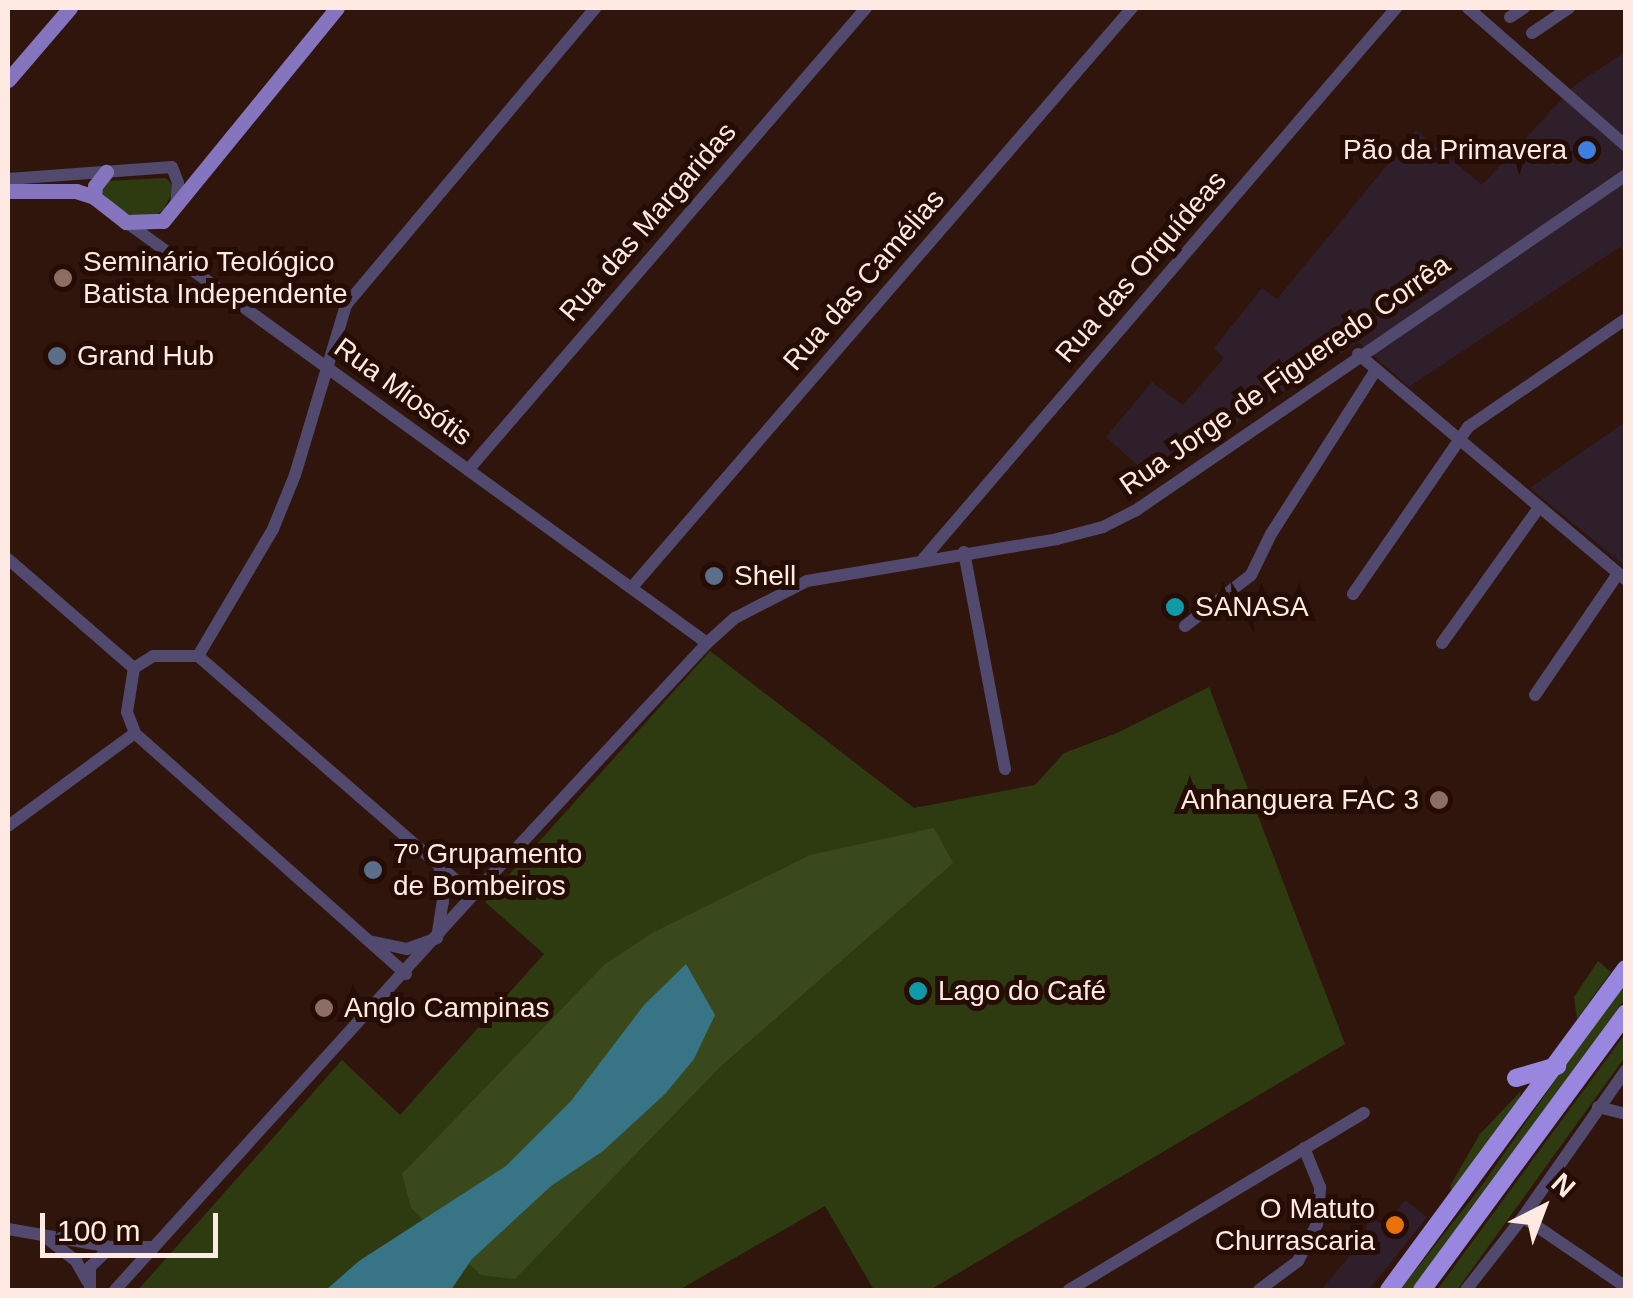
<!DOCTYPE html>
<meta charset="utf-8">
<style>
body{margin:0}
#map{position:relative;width:1633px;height:1298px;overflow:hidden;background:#2f150b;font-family:Arial,sans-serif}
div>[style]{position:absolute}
.commercial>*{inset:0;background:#2e1f2a}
.green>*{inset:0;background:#2e3b11}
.forest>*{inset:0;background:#3a491c}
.water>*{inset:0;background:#367486}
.minor>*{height:12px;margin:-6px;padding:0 6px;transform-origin:6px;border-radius:6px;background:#514a6e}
.major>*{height:15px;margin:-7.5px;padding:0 7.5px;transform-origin:7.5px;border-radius:7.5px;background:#8575bf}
.highway>*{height:18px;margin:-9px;padding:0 9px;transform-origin:9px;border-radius:9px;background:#9986df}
.dots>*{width:28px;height:28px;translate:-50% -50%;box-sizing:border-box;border:5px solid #250c04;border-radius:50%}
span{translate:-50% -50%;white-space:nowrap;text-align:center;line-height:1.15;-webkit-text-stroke:10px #250c04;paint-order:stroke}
.poi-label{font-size:28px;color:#feeae3}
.right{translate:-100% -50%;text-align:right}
.left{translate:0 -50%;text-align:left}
.street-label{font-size:28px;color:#feeae3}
.frame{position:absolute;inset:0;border:10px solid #feeae3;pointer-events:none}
.north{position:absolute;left:1493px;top:1158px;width:100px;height:100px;-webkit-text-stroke:8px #250c04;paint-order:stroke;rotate:42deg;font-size:28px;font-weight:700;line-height:40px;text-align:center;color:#feeae3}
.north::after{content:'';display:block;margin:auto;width:35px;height:45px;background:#feeae3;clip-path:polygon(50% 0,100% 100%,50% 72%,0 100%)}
.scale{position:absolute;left:40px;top:1213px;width:178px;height:45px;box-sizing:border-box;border:5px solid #feeae3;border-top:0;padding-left:12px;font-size:30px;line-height:35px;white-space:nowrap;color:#feeae3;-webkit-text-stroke:8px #250c04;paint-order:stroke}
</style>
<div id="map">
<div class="commercial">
<i style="clip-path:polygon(1625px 52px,1625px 253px,1620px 247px,1409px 387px,1358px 342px,1153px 479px,1106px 437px,1152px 382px,1183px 405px,1224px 358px,1214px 348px,1262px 288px,1277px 299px,1416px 130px,1482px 185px,1576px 84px)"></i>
<i style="clip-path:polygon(1625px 422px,1625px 566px,1530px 488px)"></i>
<i style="clip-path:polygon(1405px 1200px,1427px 1217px,1369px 1290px,1321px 1290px,1361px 1242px,1370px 1217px,1385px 1226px)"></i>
</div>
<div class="green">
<i style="clip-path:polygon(166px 178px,172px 185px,171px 195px,164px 209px,151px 219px,139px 219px,120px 210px,99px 190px,104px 181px)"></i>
<i style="clip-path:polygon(710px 651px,914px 808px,1035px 785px,1064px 753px,1117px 733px,1209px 687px,1345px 1044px,930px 1290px,874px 1290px,825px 1206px,679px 1290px,138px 1290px,342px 1060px,400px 1115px,477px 1029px,544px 954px,485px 902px)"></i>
<i style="clip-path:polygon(1598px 961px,1611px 972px,1577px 1019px,1574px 997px)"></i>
<i style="clip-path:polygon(1625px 980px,1625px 999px,1490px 1186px,1412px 1290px,1400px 1290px,1480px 1188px)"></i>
<i style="clip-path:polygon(1625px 1034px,1625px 1057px,1457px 1290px,1437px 1290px)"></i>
<i style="clip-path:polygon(1521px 1091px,1519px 1102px,1452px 1192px,1450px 1186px,1480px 1134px)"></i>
</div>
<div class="forest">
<i style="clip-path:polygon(934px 828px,953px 863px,720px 1067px,515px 1279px,481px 1275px,411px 1208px,402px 1174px,605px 964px,654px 932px,810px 855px)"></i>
</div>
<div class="water">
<i style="clip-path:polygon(686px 964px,715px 1015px,694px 1059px,665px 1094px,603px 1151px,551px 1186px,472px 1259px,451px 1290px,326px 1290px,359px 1261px,506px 1166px,571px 1101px,644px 1005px)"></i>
</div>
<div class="minor">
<i style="left:1468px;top:8px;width:210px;rotate:41.1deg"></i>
<i style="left:1510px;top:17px;width:17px;rotate:-33deg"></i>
<i style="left:1532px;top:33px;width:45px;rotate:-34deg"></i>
<i style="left:8px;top:179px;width:164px;rotate:-4.2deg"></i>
<i style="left:172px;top:167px;width:17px;rotate:69deg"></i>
<i style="left:178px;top:183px;width:21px;rotate:95deg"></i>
<i style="left:126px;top:222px;width:717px;rotate:35.93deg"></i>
<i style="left:1358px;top:354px;width:351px;rotate:40.1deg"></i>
<i style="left:468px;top:470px;width:610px;rotate:-49.26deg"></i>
<i style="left:964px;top:552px;width:221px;rotate:79.3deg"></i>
<i style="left:924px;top:558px;width:725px;rotate:-49.36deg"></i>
<i style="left:8px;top:559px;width:167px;rotate:40.9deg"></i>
<i style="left:633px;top:586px;width:764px;rotate:-49.2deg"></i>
<i style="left:1353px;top:594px;width:203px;rotate:-55.4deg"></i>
<i style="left:1468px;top:427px;width:191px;rotate:-34.4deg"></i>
<i style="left:1185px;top:626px;width:83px;rotate:-37.7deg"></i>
<i style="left:1251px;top:575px;width:46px;rotate:-64deg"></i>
<i style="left:1271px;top:534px;width:195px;rotate:-57.4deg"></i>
<i style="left:1442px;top:643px;width:165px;rotate:-54.4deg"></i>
<i style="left:198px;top:656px;width:147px;rotate:-59.4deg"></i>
<i style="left:273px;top:529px;width:58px;rotate:-67.8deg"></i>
<i style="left:295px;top:475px;width:177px;rotate:-73.3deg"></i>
<i style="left:346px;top:305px;width:388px;rotate:-50deg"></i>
<i style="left:1535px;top:695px;width:147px;rotate:-55.6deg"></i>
<i style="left:8px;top:826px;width:157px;rotate:-36.2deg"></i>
<i style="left:374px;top:942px;width:34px;rotate:12deg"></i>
<i style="left:407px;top:949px;width:32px;rotate:-20deg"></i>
<i style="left:437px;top:938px;width:36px;rotate:-81deg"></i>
<i style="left:443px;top:902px;width:35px;rotate:-95deg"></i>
<i style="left:406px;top:974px;width:363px;rotate:-138.4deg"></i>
<i style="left:135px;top:733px;width:22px;rotate:-111deg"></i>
<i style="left:127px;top:712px;width:45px;rotate:-81deg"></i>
<i style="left:134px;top:668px;width:22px;rotate:-32deg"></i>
<i style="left:153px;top:656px;width:45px"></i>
<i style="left:198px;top:656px;width:364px;rotate:41deg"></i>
<i style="left:1598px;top:1107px;width:29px;rotate:14deg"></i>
<i style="left:1523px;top:1217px;width:125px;rotate:34.2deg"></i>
<i style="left:8px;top:1229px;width:105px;rotate:9.9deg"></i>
<i style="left:48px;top:1239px;width:36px;rotate:38deg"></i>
<i style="left:76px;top:1261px;width:23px;rotate:61deg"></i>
<i style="left:90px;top:1290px;width:23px;rotate:-90deg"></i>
<i style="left:90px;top:1267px;width:29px;rotate:-44deg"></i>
<i style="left:111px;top:1247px;width:43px"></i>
<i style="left:115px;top:1290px;width:533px;rotate:-47.81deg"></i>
<i style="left:473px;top:895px;width:344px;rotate:-47.1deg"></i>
<i style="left:707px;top:643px;width:38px;rotate:-42deg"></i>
<i style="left:735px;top:618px;width:81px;rotate:-27.2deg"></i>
<i style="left:807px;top:581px;width:254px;rotate:-9.5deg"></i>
<i style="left:1057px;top:539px;width:48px;rotate:-14.6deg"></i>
<i style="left:1103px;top:527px;width:36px;rotate:-27deg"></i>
<i style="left:1135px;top:511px;width:595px;rotate:-34.38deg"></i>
<i style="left:1069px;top:1290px;width:344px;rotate:-31deg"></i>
<i style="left:1259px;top:1290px;width:49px;rotate:-36.6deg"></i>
<i style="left:1298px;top:1261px;width:42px;rotate:-62.8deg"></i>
<i style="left:1317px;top:1224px;width:37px;rotate:-85deg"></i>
<i style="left:1320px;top:1187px;width:42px;rotate:-112.3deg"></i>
<i style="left:1466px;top:1290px;width:93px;rotate:-52deg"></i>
<i style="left:1523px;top:1217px;width:179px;rotate:-55deg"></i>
</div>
<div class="major">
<i style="left:8px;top:80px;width:95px;rotate:-49.3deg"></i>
<i style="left:8px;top:191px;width:68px"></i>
<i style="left:76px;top:191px;width:19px;rotate:18deg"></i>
<i style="left:94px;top:197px;width:41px;rotate:38deg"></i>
<i style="left:126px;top:222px;width:37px;rotate:-2deg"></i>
<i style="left:163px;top:221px;width:275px;rotate:-50.8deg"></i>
<i style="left:94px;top:197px;width:11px;rotate:-85deg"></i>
<i style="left:95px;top:186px;width:18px;rotate:-52deg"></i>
</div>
<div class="highway">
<i style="left:1516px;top:1078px;width:43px;rotate:-16.3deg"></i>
<i style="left:1389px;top:1290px;width:399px;rotate:-53.6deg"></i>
<i style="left:1422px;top:1290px;width:344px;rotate:-53.6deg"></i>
</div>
<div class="dots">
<i style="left:1587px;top:150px;background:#3f7fe0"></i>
<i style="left:63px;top:278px;background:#8d6e63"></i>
<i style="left:57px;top:356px;background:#5c6f8a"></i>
<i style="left:714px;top:576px;background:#5c6f8a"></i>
<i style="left:1175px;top:607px;background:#0f9aa8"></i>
<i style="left:1439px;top:800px;background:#8d6e63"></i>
<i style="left:373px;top:870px;background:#5c6f8a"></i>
<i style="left:918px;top:991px;background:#0f9aa8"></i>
<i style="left:324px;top:1008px;background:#8d6e63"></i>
<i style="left:1395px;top:1225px;background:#e8710a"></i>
</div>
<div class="poi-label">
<span class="right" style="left:1567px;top:150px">Pão da Primavera</span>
<span class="left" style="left:83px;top:278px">Seminário Teológico<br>Batista Independente</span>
<span class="left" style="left:77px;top:356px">Grand Hub</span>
<span class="left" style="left:734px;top:576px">Shell</span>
<span class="left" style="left:1195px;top:607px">SANASA</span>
<span class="right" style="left:1419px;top:800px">Anhanguera FAC 3</span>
<span class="left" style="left:393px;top:870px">7º Grupamento<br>de Bombeiros</span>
<span class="left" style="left:938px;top:991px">Lago do Café</span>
<span class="left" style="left:344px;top:1008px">Anglo Campinas</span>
<span class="right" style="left:1375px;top:1225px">O Matuto<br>Churrascaria</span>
</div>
<div class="street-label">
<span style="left:648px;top:222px;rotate:-49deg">Rua das Margaridas</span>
<span style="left:1141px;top:267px;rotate:-49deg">Rua das Orquídeas</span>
<span style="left:864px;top:280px;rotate:-49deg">Rua das Camélias</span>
<span style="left:1285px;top:375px;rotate:-35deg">Rua Jorge de Figueredo Corrêa</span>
<span style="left:403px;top:392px;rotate:36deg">Rua Miosótis</span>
</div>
<div class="frame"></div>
<div class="north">N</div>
<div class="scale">100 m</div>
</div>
